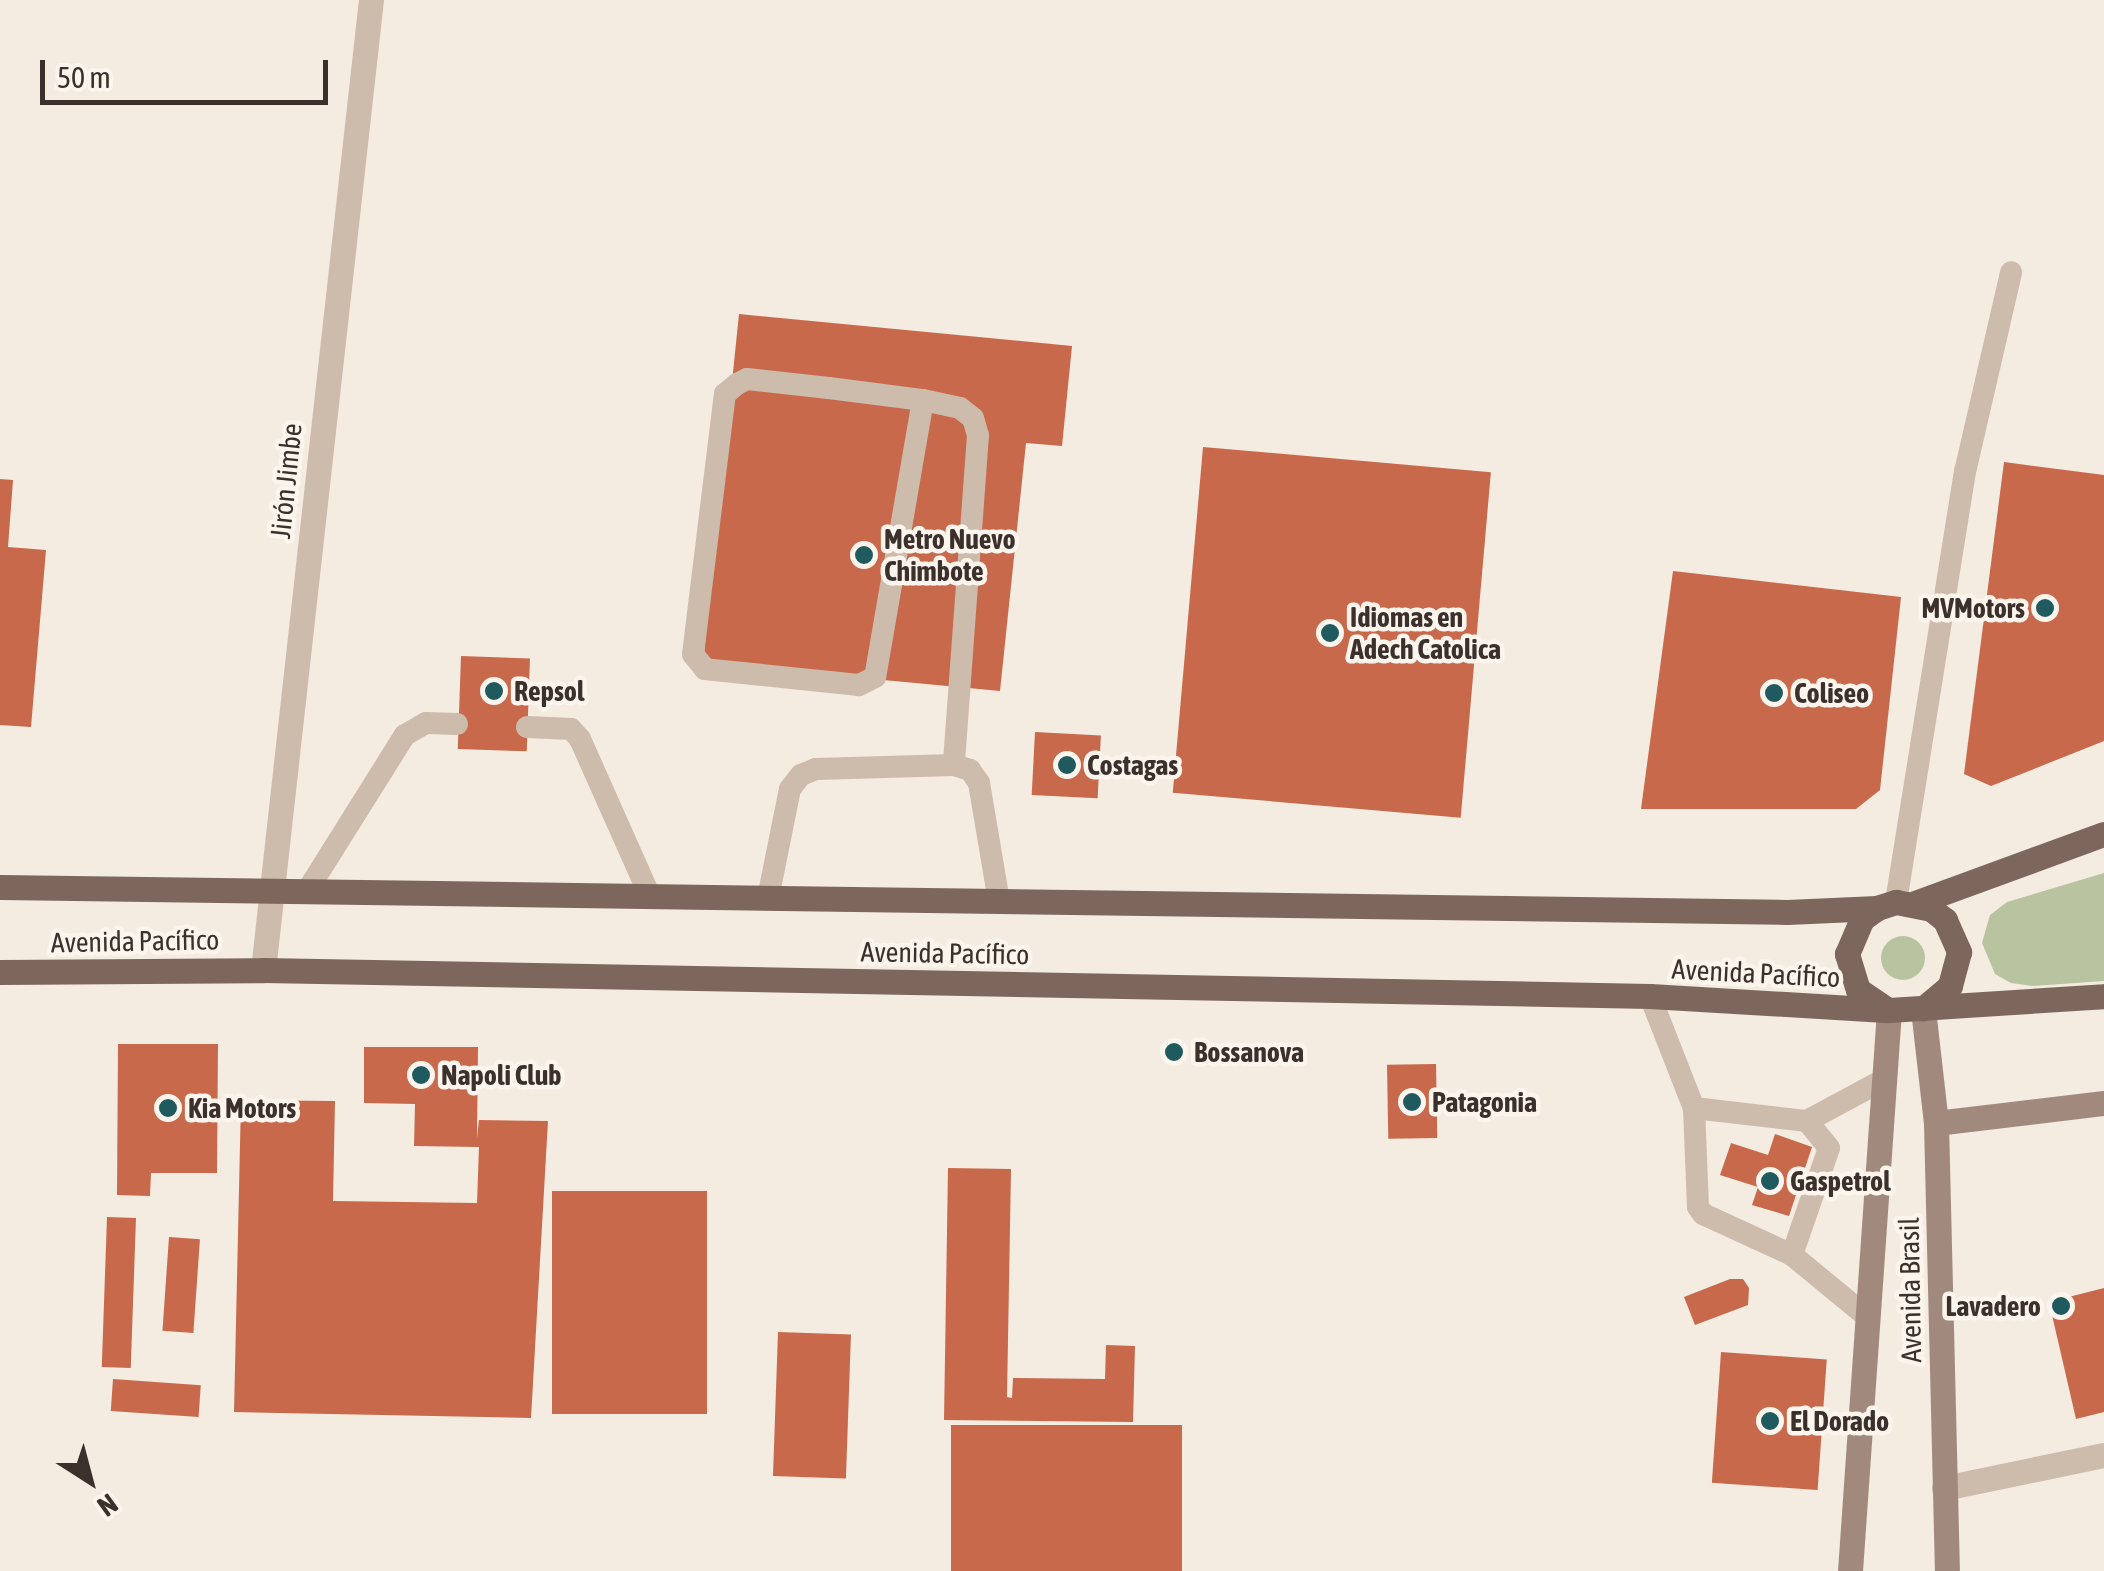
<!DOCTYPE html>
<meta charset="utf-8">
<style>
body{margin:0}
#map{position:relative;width:2104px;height:1571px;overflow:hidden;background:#f4ebe1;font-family:"Asap Condensed",sans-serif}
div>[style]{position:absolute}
.green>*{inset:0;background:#b8c4a0}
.round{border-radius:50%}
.building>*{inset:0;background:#c8694b;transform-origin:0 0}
.lane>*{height:22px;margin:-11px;padding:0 11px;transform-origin:11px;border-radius:11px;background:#cdbbac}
.street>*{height:25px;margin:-12.5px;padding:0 12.5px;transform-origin:12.5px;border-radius:12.5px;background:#cdbbac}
.secondary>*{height:25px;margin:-12.5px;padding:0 12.5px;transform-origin:12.5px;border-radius:12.5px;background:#a18a7d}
.primary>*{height:25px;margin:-12.5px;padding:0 12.5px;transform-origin:12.5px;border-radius:12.5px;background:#7d675c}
.dots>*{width:28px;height:28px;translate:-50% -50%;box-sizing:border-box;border:5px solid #fbf5ee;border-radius:50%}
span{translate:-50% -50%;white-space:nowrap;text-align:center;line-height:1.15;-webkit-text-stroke:9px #fbf5ee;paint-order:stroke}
.street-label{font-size:28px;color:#3b302b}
.poi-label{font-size:28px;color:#3b302b;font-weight:700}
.left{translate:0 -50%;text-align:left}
.right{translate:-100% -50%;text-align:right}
.north{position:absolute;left:40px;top:1431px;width:100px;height:100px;-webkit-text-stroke:8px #fbf5ee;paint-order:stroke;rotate:144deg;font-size:28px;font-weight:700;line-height:40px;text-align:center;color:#3b302b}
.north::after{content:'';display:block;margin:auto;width:35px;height:45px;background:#3b302b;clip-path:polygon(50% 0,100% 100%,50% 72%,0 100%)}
.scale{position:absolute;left:40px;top:60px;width:288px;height:45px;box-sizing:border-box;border:5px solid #3b302b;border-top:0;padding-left:12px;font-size:30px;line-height:35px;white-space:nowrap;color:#3b302b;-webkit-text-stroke:8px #fbf5ee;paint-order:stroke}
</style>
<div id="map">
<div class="green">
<i style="clip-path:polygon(2104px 873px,2104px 981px,2033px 986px,2011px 983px,1995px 974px,1982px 943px,1990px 915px,2007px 902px)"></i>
<i class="round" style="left:1881px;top:936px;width:44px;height:44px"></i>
</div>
<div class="building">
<i style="clip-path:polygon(739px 314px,1072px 346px,1062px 446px,1026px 443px,1000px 691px,703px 663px)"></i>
<i style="left:1203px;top:447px;width:289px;height:347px;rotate:5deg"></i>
<i style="clip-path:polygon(2004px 462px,2104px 475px,2104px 741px,1991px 786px,1964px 774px)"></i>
<i style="clip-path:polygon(0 479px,13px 480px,8px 547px,46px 550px,31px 727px,0 725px)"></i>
<i style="clip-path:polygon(1673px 571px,1901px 597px,1880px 790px,1856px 809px,1641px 809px)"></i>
<i style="left:461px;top:656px;width:69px;height:93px;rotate:2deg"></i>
<i style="left:1035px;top:732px;width:66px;height:63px;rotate:3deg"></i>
<i style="clip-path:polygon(118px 1044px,218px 1044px,217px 1173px,151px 1173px,150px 1196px,117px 1195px)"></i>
<i style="clip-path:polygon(364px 1047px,478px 1047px,477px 1138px,479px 1120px,548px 1121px,531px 1418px,234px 1412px,241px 1100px,335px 1101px,333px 1201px,477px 1203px,479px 1147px,414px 1146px,415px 1104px,364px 1103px)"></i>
<i style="left:1436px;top:1064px;width:74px;height:49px;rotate:89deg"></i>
<i style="clip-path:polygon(1775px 1134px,1812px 1147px,1789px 1216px,1752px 1205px,1758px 1187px,1720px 1175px,1731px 1143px,1768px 1155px)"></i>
<i style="clip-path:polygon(948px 1168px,1011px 1169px,1007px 1397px,1012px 1398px,1013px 1378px,1105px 1379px,1106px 1345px,1135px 1346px,1133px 1422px,944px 1420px)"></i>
<i style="left:552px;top:1191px;width:155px;height:223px"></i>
<i style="left:107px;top:1217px;width:29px;height:150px;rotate:2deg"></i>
<i style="left:169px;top:1237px;width:31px;height:94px;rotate:4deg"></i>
<i style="clip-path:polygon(1730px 1279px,1743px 1279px,1749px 1288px,1748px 1305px,1695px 1325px,1684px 1297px)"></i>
<i style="clip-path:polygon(2104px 1288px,2104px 1412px,2076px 1419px,2049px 1302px)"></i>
<i style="left:778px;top:1332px;width:73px;height:144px;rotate:2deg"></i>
<i style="left:1721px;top:1352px;width:106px;height:131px;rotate:4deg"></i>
<i style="left:113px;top:1379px;width:88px;height:32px;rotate:4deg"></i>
<i style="left:951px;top:1425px;width:231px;height:146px"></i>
</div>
<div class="lane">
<i style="left:923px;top:400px;width:281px;rotate:99.8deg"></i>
<i style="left:875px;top:677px;width:18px;rotate:153deg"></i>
<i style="left:859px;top:685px;width:155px;rotate:-174.1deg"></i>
<i style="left:705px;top:669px;width:19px;rotate:-129deg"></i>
<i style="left:693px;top:654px;width:262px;rotate:-83deg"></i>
<i style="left:725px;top:394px;width:16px;rotate:-40deg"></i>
<i style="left:737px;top:384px;width:11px;rotate:-27deg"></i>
<i style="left:747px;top:379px;width:82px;rotate:6.3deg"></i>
<i style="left:829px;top:388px;width:95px;rotate:7.3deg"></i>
<i style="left:923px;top:400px;width:38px;rotate:12deg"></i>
<i style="left:960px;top:408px;width:16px;rotate:38deg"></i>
<i style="left:973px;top:418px;width:18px;rotate:74deg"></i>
<i style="left:978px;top:435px;width:331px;rotate:94.2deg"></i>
<i style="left:527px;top:727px;width:44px;rotate:2.6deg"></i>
<i style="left:571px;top:729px;width:13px;rotate:48deg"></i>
<i style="left:580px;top:739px;width:172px;rotate:66deg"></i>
<i style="left:307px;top:891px;width:184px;rotate:-57.9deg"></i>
<i style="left:405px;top:735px;width:24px;rotate:-30deg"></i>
<i style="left:426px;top:723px;width:31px;rotate:2deg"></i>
<i style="left:768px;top:898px;width:111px;rotate:-78.6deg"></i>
<i style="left:790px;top:789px;width:18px;rotate:-52deg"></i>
<i style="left:801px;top:775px;width:16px;rotate:-22deg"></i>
<i style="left:816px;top:769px;width:138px;rotate:-1.7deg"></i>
<i style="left:954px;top:765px;width:17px;rotate:17deg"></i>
<i style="left:970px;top:770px;width:16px;rotate:55deg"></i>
<i style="left:979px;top:783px;width:120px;rotate:80.4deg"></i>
<i style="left:1896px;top:902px;width:436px;rotate:-80.9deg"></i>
<i style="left:1965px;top:472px;width:205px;rotate:-77deg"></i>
<i style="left:1650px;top:996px;width:120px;rotate:68.6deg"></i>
<i style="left:1694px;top:1108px;width:114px;rotate:6.6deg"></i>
<i style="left:1807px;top:1121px;width:89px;rotate:-28.3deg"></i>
<i style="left:1694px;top:1108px;width:99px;rotate:87.7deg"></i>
<i style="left:1698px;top:1207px;width:9px;rotate:54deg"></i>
<i style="left:1703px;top:1214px;width:98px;rotate:24.7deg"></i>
<i style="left:1792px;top:1255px;width:94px;rotate:39.4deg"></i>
<i style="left:1792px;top:1255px;width:113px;rotate:-70.9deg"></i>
<i style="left:1829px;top:1148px;width:35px;rotate:-129deg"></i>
</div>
<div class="street">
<i style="left:263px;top:970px;width:976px;rotate:-83.65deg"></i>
<i style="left:1944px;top:1488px;width:163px;rotate:-11.7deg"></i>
</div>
<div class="secondary">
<i style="left:1923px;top:1009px;width:115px;rotate:83.5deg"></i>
<i style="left:1936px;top:1123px;width:448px;rotate:88.6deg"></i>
<i style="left:1936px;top:1123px;width:169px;rotate:-6.8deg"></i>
<i style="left:1850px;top:1571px;width:562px;rotate:-86.02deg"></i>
</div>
<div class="primary">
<i style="left:0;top:887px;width:1787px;rotate:0.8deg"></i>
<i style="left:1787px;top:912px;width:90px;rotate:-2.5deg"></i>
<i style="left:1915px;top:903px;width:201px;rotate:-20.1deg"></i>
<i style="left:0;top:972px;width:263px;rotate:-0.4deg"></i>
<i style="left:263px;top:970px;width:1387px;rotate:1.07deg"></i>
<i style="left:1650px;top:996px;width:239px;rotate:3.4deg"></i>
<i style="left:1889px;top:1010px;width:215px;rotate:-3.7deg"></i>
<i style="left:1885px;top:1008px;width:32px;rotate:-146deg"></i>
<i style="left:1858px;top:990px;width:38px;rotate:-107deg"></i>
<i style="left:1847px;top:954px;width:38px;rotate:-67deg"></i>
<i style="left:1862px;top:919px;width:19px;rotate:-36deg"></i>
<i style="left:1877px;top:908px;width:20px;rotate:-18deg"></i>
<i style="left:1896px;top:902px;width:36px;rotate:11deg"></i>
<i style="left:1931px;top:909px;width:18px;rotate:38deg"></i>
<i style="left:1945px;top:920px;width:35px;rotate:66deg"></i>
<i style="left:1959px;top:952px;width:35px;rotate:105deg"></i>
<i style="left:1950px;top:986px;width:35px;rotate:140deg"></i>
</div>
<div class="dots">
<i style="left:864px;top:555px;background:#1f5a5e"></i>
<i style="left:2045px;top:608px;background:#1f5a5e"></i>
<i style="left:1330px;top:633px;background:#1f5a5e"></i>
<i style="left:494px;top:691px;background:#1f5a5e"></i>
<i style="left:1774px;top:693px;background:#1f5a5e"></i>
<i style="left:1067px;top:765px;background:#1f5a5e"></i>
<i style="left:1174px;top:1052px;background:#1f5a5e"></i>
<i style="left:421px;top:1075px;background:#1f5a5e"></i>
<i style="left:1412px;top:1102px;background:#1f5a5e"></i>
<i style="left:168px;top:1108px;background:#1f5a5e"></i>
<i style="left:1770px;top:1181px;background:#1f5a5e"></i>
<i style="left:2061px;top:1306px;background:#1f5a5e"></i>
<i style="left:1770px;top:1421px;background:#1f5a5e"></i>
</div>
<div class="street-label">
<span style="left:286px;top:481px;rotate:-84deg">Jirón Jimbe</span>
<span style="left:135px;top:941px;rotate:-1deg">Avenida Pacífico</span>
<span style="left:945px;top:953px;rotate:1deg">Avenida Pacífico</span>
<span style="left:1756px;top:973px;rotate:3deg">Avenida Pacífico</span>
<span style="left:1910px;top:1290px;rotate:-91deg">Avenida Brasil</span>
</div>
<div class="poi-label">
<span class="left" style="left:884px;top:555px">Metro Nuevo<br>Chimbote</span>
<span class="right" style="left:2025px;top:608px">MVMotors</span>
<span class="left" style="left:1350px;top:633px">Idiomas en<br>Adech Catolica</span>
<span class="left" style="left:514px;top:691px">Repsol</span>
<span class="left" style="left:1794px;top:693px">Coliseo</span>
<span class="left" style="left:1087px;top:765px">Costagas</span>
<span class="left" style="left:1194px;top:1052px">Bossanova</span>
<span class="left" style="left:441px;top:1075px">Napoli Club</span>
<span class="left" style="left:1432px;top:1102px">Patagonia</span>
<span class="left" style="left:188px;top:1108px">Kia Motors</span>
<span class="left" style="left:1790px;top:1181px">Gaspetrol</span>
<span class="right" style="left:2041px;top:1306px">Lavadero</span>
<span class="left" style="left:1790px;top:1421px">El Dorado</span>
</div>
<div class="north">N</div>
<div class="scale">50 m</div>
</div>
